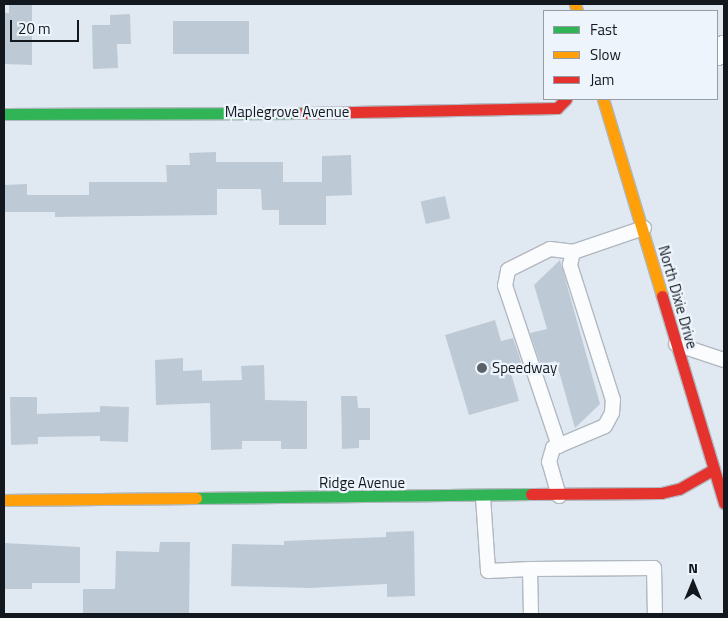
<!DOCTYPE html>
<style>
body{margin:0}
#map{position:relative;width:728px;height:618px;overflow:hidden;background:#e0e9f2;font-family:"Titillium Web",sans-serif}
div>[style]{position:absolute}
.building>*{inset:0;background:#bdcad6;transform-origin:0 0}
.roads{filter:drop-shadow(1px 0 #b1b8bf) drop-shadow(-1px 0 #b1b8bf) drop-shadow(0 1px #b1b8bf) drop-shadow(0 -1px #b1b8bf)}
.lane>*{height:14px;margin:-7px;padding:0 7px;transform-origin:7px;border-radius:7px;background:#fafcfd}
.street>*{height:28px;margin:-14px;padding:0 14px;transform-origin:14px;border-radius:14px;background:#fafcfd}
.fast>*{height:11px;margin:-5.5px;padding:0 5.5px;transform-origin:5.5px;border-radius:5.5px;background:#30b455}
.slow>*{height:11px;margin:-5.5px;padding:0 5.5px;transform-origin:5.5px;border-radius:5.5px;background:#ff9f0a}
.jam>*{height:11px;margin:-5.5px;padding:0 5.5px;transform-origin:5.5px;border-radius:5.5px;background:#e5322d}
.dots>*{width:14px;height:14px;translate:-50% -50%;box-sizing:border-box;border:2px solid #edf4fb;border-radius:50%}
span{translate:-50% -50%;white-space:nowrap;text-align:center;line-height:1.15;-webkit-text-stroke:4.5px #edf4fb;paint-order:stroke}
.street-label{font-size:15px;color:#13181e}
.poi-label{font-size:15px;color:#13181e}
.left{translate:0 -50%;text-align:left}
.frame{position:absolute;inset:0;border:5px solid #13181e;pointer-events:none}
.legend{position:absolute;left:543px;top:10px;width:175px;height:90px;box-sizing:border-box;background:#edf4fb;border:1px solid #969ca3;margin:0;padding:6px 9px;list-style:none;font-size:15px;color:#13181e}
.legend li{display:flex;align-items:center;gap:10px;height:25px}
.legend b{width:25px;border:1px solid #969ca3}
.north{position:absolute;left:668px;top:558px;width:50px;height:50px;-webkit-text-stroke:4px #edf4fb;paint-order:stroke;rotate:0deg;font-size:14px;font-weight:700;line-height:20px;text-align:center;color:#13181e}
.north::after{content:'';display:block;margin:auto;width:18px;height:22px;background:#13181e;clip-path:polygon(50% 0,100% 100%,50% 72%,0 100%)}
.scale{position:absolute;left:10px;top:20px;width:69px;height:22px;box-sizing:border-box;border:2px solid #13181e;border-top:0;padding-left:6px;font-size:15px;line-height:18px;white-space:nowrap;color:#13181e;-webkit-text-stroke:4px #edf4fb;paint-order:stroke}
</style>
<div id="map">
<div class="building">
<i style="clip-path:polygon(9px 4px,32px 4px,32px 65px,4px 64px,4px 13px,9px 13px)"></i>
<i style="clip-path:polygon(130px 14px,131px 44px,117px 44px,118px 68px,93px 69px,92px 25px,110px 25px,110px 15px)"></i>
<i style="left:249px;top:21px;width:33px;height:76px;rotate:90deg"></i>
<i style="clip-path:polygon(216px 152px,216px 162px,283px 162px,283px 182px,322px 182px,322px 156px,351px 155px,352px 195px,326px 196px,326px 225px,279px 225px,279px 210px,262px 210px,261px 189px,217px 189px,217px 215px,55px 217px,55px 212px,4px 212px,4px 185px,27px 184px,27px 195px,89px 195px,89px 182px,167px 182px,166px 165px,190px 165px,189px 153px)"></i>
<i style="left:445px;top:196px;width:23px;height:25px;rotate:77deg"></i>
<i style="clip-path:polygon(560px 260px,600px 404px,575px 428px,556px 361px,541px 365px,530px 333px,547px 329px,534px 285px)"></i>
<i style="clip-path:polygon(495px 320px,501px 341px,513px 338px,524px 370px,511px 373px,519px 401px,469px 415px,445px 335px)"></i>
<i style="clip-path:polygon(183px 358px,183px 371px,202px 370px,202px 381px,242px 380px,241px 366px,264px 365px,265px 400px,307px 401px,307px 449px,281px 449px,281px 441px,242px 441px,242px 449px,211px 450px,210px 403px,156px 405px,155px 360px)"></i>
<i style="clip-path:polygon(341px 396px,357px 396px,358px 408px,370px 408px,370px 440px,359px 440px,359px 448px,342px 449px)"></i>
<i style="clip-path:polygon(10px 397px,37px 397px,37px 414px,100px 412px,100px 406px,129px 407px,128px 442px,100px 441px,100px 436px,38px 437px,38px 444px,11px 445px)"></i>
<i style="clip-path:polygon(414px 531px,415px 596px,387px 597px,387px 584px,309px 588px,231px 586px,232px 544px,284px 545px,284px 541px,386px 537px,386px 532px)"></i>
<i style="clip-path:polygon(160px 542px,190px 542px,189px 614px,83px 614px,83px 589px,115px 589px,116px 551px,159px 552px)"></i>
<i style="clip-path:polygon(4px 543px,80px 547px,80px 583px,32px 583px,32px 589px,4px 589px)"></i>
</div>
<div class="roads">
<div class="lane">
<i style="left:676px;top:344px;width:51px;rotate:18.4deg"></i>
<i style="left:559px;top:446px;width:169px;rotate:-108.6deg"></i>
<i style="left:505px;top:286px;width:16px;rotate:-79deg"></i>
<i style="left:508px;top:270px;width:47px;rotate:-26.6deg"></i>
<i style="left:550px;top:249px;width:23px;rotate:7deg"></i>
<i style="left:559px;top:496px;width:35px;rotate:-106deg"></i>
<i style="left:549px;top:462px;width:15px;rotate:-74deg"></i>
<i style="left:553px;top:448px;width:56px;rotate:-22.9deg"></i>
<i style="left:605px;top:426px;width:15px;rotate:-62deg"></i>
<i style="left:612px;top:413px;width:13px;rotate:-86deg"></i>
<i style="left:613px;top:400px;width:142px;rotate:-107.7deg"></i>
<i style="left:570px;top:265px;width:13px;rotate:-77deg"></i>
<i style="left:573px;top:252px;width:75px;rotate:-18.7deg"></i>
<i style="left:483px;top:497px;width:74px;rotate:86.1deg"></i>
<i style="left:488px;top:571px;width:42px;rotate:-2.7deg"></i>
<i style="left:531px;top:614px;width:45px;rotate:-91.3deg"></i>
<i style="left:530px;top:569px;width:124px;rotate:-0.5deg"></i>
<i style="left:654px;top:568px;width:46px;rotate:88.8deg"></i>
</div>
<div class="street">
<i style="left:717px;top:51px;width:7px;rotate:-8deg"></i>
</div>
<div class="fast">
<i style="left:4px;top:114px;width:299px;rotate:-0.2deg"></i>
<i style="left:196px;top:498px;width:335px;rotate:-0.7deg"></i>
</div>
<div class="slow">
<i style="left:575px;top:4px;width:7px;rotate:74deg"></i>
<i style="left:603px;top:99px;width:206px;rotate:73.3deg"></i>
<i style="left:4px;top:500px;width:192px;rotate:-0.6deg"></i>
</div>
<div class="jam">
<i style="left:303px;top:113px;width:254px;rotate:-1.1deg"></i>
<i style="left:557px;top:108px;width:13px;rotate:-45deg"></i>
<i style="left:662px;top:296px;width:216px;rotate:73.3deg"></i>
<i style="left:531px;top:494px;width:130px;rotate:-0.4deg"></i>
<i style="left:661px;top:493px;width:18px;rotate:-13deg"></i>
<i style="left:679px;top:489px;width:40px;rotate:-29.7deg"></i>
</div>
</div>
<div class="dots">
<i style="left:482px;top:368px;background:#5b6168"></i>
</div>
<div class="street-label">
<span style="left:287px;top:112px">Maplegrove Avenue</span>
<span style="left:678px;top:297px;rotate:74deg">North Dixie Drive</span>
<span style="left:362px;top:483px">Ridge Avenue</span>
</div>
<div class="poi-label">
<span class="left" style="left:492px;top:368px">Speedway</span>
</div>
<div class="frame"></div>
<ul class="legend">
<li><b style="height:6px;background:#30b455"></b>Fast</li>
<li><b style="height:6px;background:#ff9f0a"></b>Slow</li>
<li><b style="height:6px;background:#e5322d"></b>Jam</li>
</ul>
<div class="north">N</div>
<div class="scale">20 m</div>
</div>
